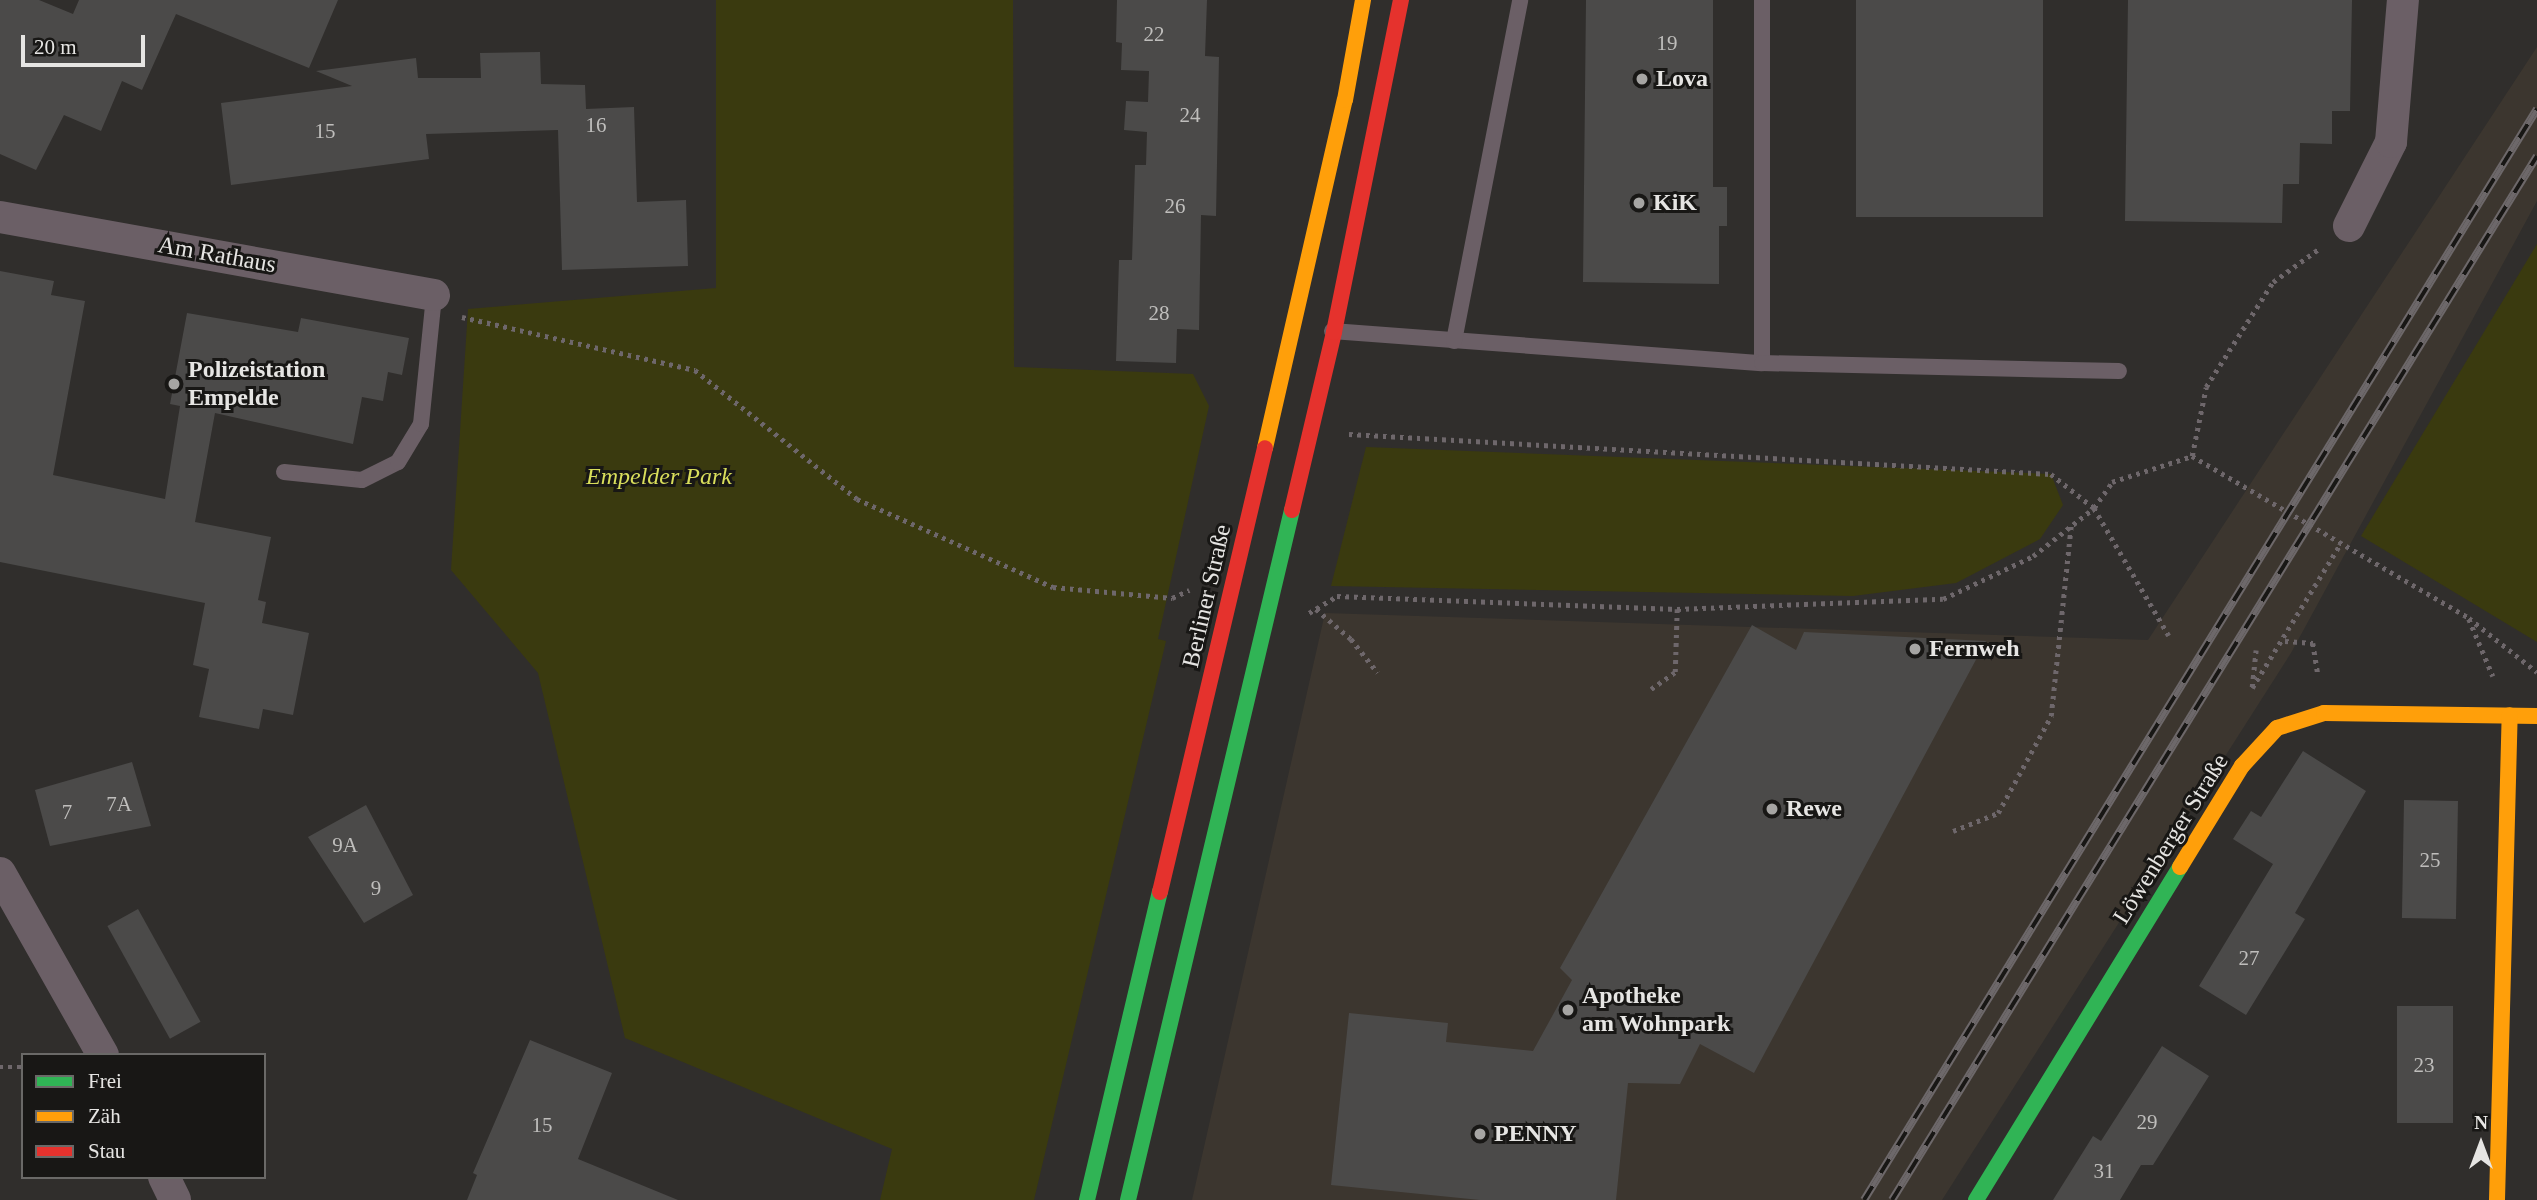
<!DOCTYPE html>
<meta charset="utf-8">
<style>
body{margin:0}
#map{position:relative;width:2537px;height:1200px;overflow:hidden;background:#302e2c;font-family:"Times New Roman",serif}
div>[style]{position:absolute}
.built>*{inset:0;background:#3c362f}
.green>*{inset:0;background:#3a3a0f}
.building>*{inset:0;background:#4b4a49;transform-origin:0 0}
.path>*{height:4.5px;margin-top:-2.25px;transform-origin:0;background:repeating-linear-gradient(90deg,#6e676b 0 3.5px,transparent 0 8.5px)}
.lane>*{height:16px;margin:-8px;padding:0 8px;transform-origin:8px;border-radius:8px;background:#6b5f66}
.street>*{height:32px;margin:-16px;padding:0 16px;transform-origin:16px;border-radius:16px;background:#6b5f66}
.fast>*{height:16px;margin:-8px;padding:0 8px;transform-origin:8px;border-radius:8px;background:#30b455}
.slow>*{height:16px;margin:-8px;padding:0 8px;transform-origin:8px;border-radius:8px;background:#ff9f0a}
.jam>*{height:16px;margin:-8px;padding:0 8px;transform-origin:8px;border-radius:8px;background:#e5322d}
.rail>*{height:8px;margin-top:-4px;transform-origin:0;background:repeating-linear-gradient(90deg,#181715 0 16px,#6d686a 0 32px);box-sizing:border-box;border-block:2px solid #6d686a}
.dots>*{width:19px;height:19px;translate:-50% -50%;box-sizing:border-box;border:4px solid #181715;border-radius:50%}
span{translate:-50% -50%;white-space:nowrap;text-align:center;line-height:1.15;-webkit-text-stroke:6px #181715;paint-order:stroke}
.number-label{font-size:21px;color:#bfbebc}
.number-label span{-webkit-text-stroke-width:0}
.poi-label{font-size:24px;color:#e6e5e3;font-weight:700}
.left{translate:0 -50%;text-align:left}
.street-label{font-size:24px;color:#e6e5e3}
.park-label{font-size:24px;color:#d9de5b;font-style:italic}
.legend{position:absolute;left:21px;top:1053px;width:245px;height:126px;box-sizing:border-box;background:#181715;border:2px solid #6a6967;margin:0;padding:9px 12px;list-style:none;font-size:21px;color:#e6e5e3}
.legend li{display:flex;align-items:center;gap:14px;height:35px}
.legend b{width:35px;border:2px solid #6a6967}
.north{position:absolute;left:2446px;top:1109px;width:70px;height:70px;-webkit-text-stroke:5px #181715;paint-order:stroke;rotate:0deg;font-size:19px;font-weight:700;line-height:28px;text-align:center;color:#e6e5e3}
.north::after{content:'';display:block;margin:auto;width:24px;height:32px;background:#e6e5e3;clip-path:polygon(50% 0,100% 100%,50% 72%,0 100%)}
.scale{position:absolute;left:21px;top:35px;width:124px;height:32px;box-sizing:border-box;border:4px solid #e6e5e3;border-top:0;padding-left:9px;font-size:21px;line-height:24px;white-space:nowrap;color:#e6e5e3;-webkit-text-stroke:5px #181715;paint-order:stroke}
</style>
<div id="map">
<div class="built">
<i style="clip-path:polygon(2537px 47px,2537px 201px,2291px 653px,1942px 1200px,1192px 1200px,1325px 613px,2148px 640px)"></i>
</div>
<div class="green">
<i style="clip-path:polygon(716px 0,1013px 0,1014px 367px,1193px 374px,1209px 406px,1158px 639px,1166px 641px,1034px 1200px,880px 1200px,892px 1149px,625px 1038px,538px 673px,451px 570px,468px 309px,716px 288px)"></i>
<i style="clip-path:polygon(2537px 244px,2537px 642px,2361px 536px)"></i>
<i style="clip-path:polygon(1366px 447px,2051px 474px,2063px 505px,2040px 539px,1956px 583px,1853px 596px,1331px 586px)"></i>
</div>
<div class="building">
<i style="clip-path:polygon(0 0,39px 0,73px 14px,79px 0,338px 0,309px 68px,176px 14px,142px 90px,122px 81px,101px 131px,64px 115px,36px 170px,0 154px)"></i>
<i style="clip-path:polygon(1117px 0,1207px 0,1205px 56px,1219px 57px,1216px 216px,1201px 215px,1199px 330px,1177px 329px,1176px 363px,1116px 361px,1119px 260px,1132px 260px,1135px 165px,1146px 165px,1147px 132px,1124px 130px,1126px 101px,1148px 102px,1149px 71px,1121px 70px,1122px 43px,1116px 42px)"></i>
<i style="clip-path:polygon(1586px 0,1713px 0,1713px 187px,1727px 187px,1727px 226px,1719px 226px,1719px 284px,1583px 282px)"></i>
<i style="left:1856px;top:0;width:187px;height:217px"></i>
<i style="clip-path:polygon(2128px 0,2352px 0,2350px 111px,2332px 111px,2332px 144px,2300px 143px,2299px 184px,2283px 184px,2282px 223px,2125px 221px)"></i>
<i style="clip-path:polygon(540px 52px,541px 84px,585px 85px,586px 109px,634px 107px,637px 202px,686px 200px,688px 266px,562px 270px,558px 130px,426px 134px,429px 159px,231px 185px,221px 103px,352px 86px,316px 71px,416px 58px,418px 78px,481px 78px,480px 53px)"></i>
<i style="clip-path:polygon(0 271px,54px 281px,51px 295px,85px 301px,53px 475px,165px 499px,180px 406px,170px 404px,187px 313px,298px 332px,301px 318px,409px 338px,402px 375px,388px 372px,383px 401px,362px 397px,353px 444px,215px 413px,195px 522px,271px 537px,258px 600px,266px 602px,262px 623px,309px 633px,293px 715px,263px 709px,259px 729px,199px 717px,209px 669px,193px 665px,205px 603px,0 562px)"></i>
<i style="clip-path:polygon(1752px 625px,1796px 650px,1804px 632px,1986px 641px,1754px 1073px,1700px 1044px,1680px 1084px,1628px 1083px,1616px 1200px,1480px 1200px,1331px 1185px,1349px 1013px,1448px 1023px,1446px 1042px,1533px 1051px,1572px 980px,1560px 968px)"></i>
<i style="clip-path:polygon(2303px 751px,2366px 791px,2295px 913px,2305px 919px,2246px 1015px,2199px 986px,2273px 864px,2233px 839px,2251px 811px,2261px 817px)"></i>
<i style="clip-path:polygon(132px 762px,151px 826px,50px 846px,35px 790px)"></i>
<i style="left:2404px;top:800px;width:54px;height:118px;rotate:1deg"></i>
<i style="clip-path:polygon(366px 805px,413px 895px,364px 923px,308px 837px)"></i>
<i style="left:138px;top:909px;width:129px;height:35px;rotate:61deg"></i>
<i style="left:2397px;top:1006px;width:56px;height:117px"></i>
<i style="clip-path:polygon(530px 1040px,612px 1073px,578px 1159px,678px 1200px,467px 1200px,477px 1175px,473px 1173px)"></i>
<i style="clip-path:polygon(2162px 1046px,2209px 1076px,2153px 1165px,2141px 1165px,2120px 1200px,2053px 1200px,2093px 1136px,2101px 1141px)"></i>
</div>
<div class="path">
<i style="left:462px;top:317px;width:239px;rotate:12.8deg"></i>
<i style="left:695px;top:370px;width:207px;rotate:38.5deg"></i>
<i style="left:857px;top:499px;width:215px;rotate:24.2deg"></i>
<i style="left:1053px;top:587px;width:120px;rotate:5.3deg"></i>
<i style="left:1172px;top:598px;width:19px;rotate:-25deg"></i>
<i style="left:1349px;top:434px;width:703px;rotate:3.26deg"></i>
<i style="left:2051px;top:474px;width:55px;rotate:38.3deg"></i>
<i style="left:2094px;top:508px;width:148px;rotate:59.6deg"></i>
<i style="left:2192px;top:456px;width:70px;rotate:-78.5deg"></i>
<i style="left:2206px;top:387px;width:125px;rotate:-57.5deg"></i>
<i style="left:2273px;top:282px;width:58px;rotate:-35.9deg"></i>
<i style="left:1316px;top:609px;width:46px;rotate:40.6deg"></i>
<i style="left:1351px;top:639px;width:43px;rotate:51.5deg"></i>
<i style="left:1309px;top:613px;width:33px;rotate:-31deg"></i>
<i style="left:1337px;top:596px;width:340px;rotate:2.2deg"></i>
<i style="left:1677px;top:609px;width:266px;rotate:-2.2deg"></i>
<i style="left:1943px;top:599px;width:100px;rotate:-25.5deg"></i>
<i style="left:2033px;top:556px;width:78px;rotate:-38.2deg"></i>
<i style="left:2094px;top:508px;width:32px;rotate:-55deg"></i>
<i style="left:2112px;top:482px;width:84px;rotate:-18deg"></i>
<i style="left:2192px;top:456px;width:321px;rotate:30.3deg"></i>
<i style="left:2469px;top:618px;width:87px;rotate:38.5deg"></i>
<i style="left:2469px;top:619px;width:62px;rotate:67.2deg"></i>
<i style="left:2285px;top:641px;width:28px;rotate:4deg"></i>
<i style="left:2313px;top:643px;width:31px;rotate:81deg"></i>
<i style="left:2252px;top:687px;width:37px;rotate:-84deg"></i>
<i style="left:2252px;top:688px;width:170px;rotate:-58.5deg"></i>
<i style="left:1651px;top:689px;width:29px;rotate:-35deg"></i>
<i style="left:1675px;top:672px;width:63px;rotate:-88.2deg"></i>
<i style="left:1953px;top:831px;width:48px;rotate:-21.8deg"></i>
<i style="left:1998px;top:813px;width:111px;rotate:-61.3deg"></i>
<i style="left:2051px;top:716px;width:191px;rotate:-84deg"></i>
<i style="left:0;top:1067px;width:23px"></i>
</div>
<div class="lane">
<i style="left:1762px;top:0;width:363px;rotate:90deg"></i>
<i style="left:1332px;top:331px;width:431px;rotate:4.3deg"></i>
<i style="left:1762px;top:363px;width:357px;rotate:1.3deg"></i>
<i style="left:1454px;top:341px;width:347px;rotate:-79deg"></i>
<i style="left:284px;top:472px;width:78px;rotate:5.9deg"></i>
<i style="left:362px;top:480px;width:40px;rotate:-26.6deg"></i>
<i style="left:398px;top:462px;width:44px;rotate:-58.8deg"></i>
<i style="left:421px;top:424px;width:130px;rotate:-84.2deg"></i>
</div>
<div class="street">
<i style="left:0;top:217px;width:441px;rotate:10.2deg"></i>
<i style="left:2349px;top:226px;width:94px;rotate:-63.4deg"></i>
<i style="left:2391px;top:142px;width:143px;rotate:-85.2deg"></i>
<i style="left:0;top:873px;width:209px;rotate:60.5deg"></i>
<i style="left:164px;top:1177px;width:25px;rotate:64deg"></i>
</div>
<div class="fast">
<i style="left:1087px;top:1200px;width:317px;rotate:-76.7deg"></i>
<i style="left:1128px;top:1200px;width:709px;rotate:-76.63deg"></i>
<i style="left:1976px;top:1200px;width:391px;rotate:-58.5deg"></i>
</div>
<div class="slow">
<i style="left:1265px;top:448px;width:357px;rotate:-77.1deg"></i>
<i style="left:1345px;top:100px;width:102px;rotate:-79.8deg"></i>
<i style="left:2180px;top:867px;width:119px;rotate:-58.5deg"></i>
<i style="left:2242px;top:766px;width:52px;rotate:-47.4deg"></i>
<i style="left:2277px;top:728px;width:49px;rotate:-17.7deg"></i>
<i style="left:2324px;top:713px;width:213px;rotate:0.8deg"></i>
<i style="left:2497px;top:1200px;width:485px;rotate:-88.5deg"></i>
</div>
<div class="jam">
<i style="left:1292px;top:510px;width:183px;rotate:-76.7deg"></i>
<i style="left:1334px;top:332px;width:339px;rotate:-78.6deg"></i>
<i style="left:1160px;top:892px;width:456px;rotate:-76.7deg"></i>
</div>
<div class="rail">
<i style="left:1864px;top:1200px;width:1282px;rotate:-58.33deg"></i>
<i style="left:1892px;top:1200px;width:1227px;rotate:-58.29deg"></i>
</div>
<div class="dots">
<i style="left:1642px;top:79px;background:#a6a5a3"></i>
<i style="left:1639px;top:203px;background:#a6a5a3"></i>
<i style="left:174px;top:384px;background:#a6a5a3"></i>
<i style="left:1915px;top:649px;background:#a6a5a3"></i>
<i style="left:1772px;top:809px;background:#a6a5a3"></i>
<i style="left:1568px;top:1010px;background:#a6a5a3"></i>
<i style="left:1480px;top:1134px;background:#a6a5a3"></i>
</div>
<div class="number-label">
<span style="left:1154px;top:34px">22</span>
<span style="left:1667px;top:43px">19</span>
<span style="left:1190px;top:115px">24</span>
<span style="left:596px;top:125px">16</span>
<span style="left:325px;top:131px">15</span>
<span style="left:1175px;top:206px">26</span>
<span style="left:1159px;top:313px">28</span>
<span style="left:119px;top:804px">7A</span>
<span style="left:67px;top:812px">7</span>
<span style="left:345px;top:845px">9A</span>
<span style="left:2430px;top:860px">25</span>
<span style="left:376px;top:888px">9</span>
<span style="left:2249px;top:958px">27</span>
<span style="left:2424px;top:1065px">23</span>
<span style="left:2147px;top:1122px">29</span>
<span style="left:542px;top:1125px">15</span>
<span style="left:2104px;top:1171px">31</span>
</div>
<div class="poi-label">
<span class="left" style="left:1656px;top:79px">Lova</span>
<span class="left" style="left:1653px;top:203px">KiK</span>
<span class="left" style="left:188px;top:384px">Polizeistation<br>Empelde</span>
<span class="left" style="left:1929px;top:649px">Fernweh</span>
<span class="left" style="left:1786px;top:809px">Rewe</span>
<span class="left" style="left:1582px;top:1010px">Apotheke<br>am Wohnpark</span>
<span class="left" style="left:1494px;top:1134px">PENNY</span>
</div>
<div class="street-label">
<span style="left:217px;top:255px;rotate:10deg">Am Rathaus</span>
<span style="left:1207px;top:596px;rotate:-77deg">Berliner Straße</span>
<span style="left:2171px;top:839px;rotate:-58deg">Löwenberger Straße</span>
</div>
<div class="park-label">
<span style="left:659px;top:477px">Empelder Park</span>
</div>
<ul class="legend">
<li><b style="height:9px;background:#30b455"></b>Frei</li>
<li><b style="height:9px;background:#ff9f0a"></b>Zäh</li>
<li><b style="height:9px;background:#e5322d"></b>Stau</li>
</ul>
<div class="north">N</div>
<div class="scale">20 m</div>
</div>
